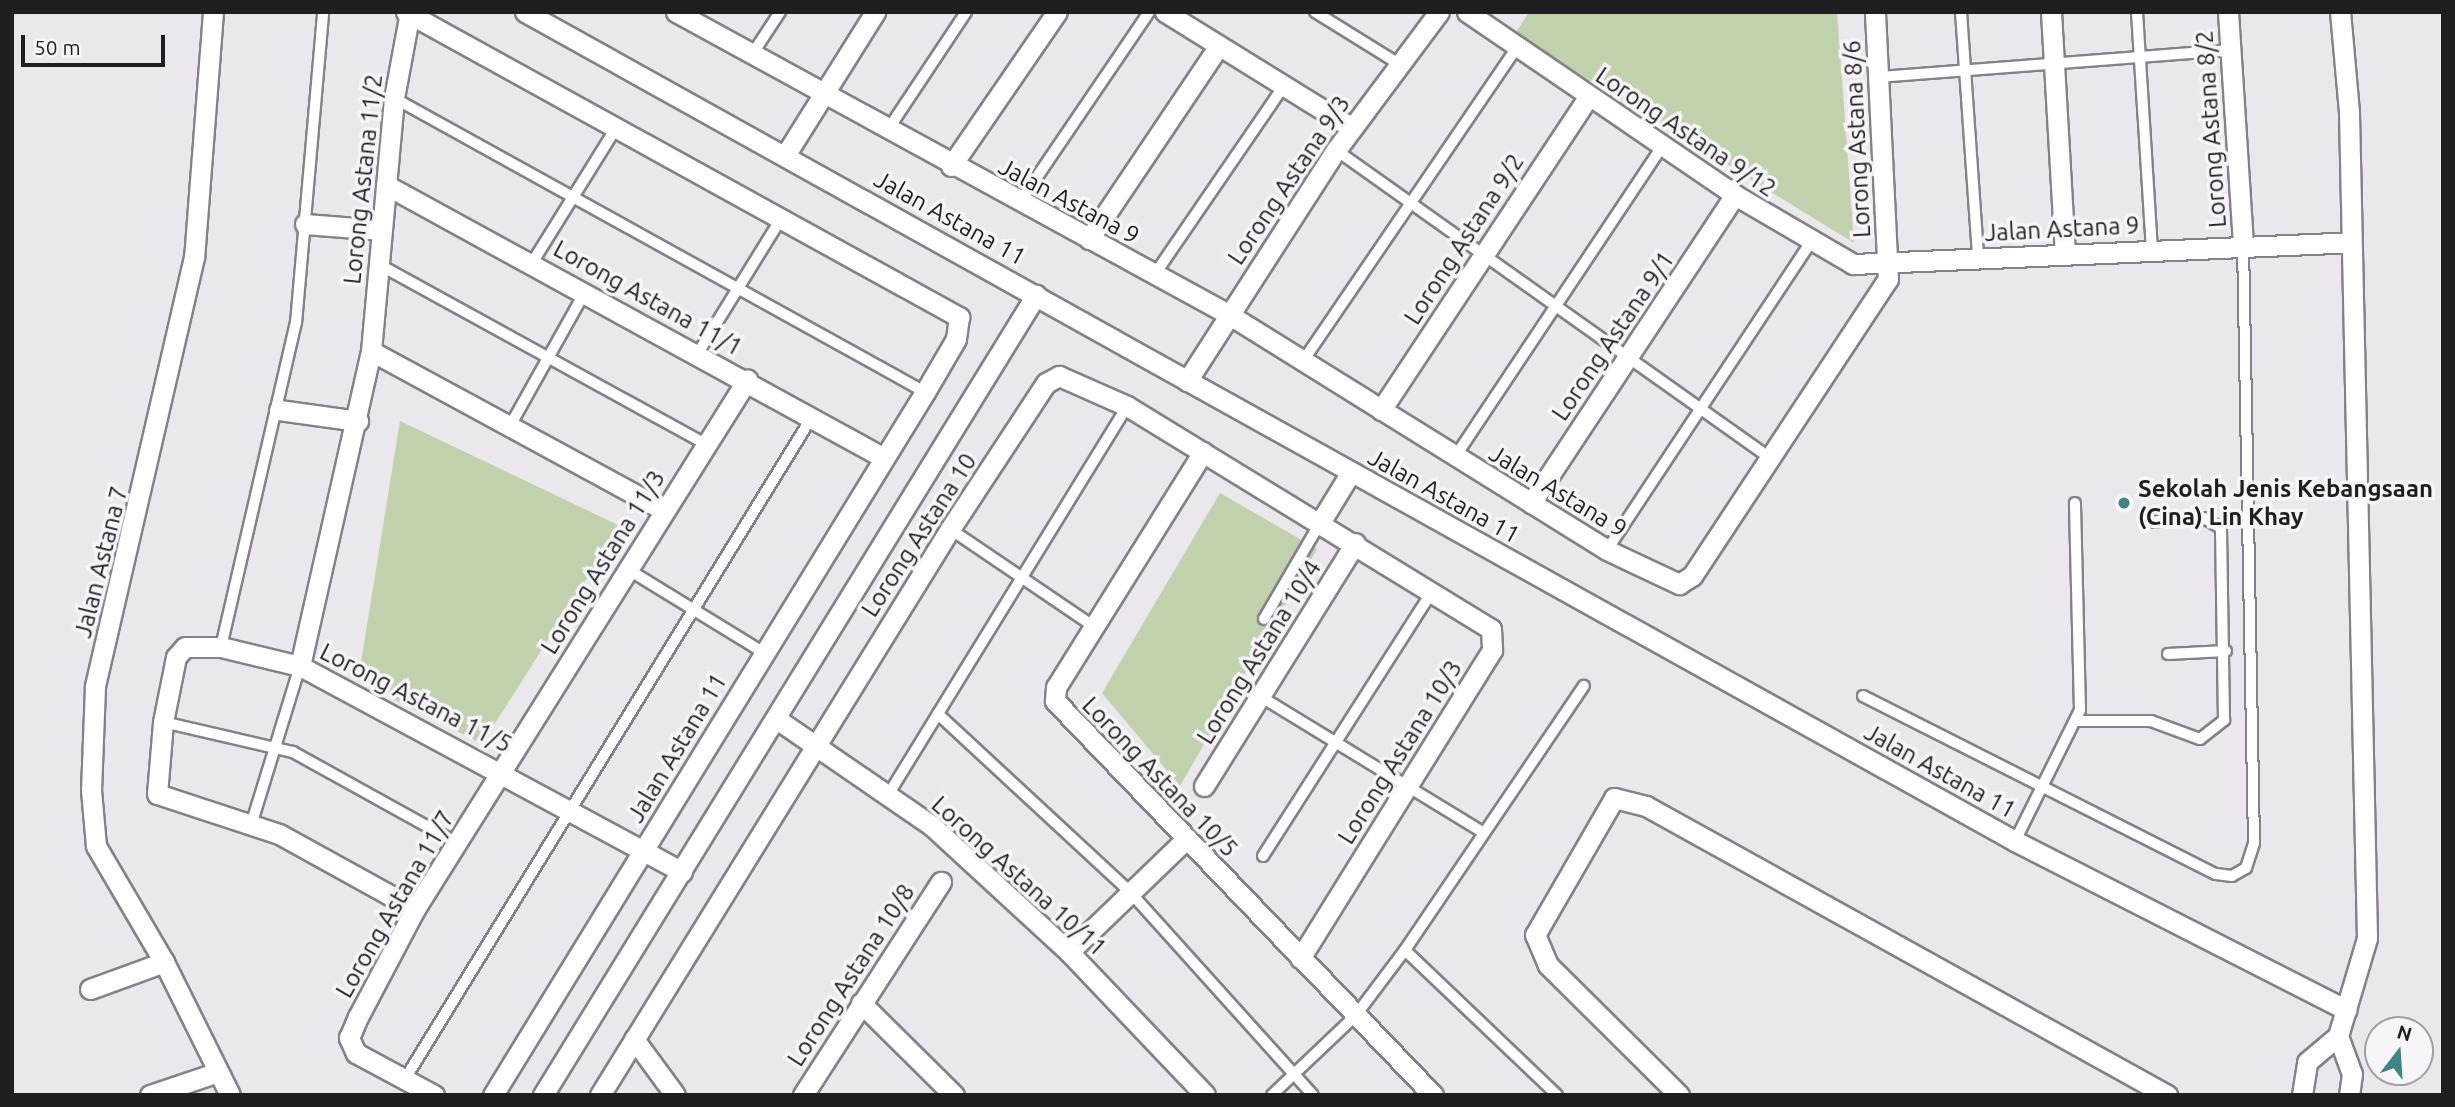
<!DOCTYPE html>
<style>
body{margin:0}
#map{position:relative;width:2455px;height:1107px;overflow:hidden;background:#eae7ed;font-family:Ubuntu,sans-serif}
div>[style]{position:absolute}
.green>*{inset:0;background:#c1d1ac}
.stream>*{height:6px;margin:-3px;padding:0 3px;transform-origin:3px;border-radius:3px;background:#8dc5c8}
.roads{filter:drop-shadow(2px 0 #858287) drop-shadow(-2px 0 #858287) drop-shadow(0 2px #858287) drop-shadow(0 -2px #858287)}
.service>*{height:10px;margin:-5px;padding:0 5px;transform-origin:5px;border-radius:5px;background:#fff}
.minor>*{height:19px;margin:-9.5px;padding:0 9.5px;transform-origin:9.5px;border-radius:9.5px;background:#fff}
.dots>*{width:19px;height:19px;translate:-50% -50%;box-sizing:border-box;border:4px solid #f8f5fa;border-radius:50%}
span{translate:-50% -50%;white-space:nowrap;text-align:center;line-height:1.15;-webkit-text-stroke:7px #f8f5fa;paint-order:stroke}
.street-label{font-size:24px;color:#201e20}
.poi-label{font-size:24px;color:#201e20;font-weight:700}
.left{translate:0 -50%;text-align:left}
.frame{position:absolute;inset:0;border:14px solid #201e20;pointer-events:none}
.north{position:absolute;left:2364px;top:1016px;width:70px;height:70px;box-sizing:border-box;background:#f8f5fa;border:2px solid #a29fa3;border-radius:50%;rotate:17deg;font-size:19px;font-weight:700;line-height:28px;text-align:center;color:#201e20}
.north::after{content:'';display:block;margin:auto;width:24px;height:32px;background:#3e8682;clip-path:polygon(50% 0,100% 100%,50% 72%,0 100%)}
.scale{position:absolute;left:21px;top:35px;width:144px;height:32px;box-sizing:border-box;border:4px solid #201e20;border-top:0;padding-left:9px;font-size:21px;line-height:24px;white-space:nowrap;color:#201e20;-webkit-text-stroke:5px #f8f5fa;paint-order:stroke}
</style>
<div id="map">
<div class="green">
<i style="clip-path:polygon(1529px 12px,1837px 12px,1854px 243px,1515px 34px)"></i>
<i style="clip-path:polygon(400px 421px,620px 526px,482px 744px,358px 681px)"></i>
<i style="clip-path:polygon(1220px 493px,1317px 549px,1180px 786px,1102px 693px)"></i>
</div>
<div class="stream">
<i style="left:12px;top:14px;width:2px;rotate:-63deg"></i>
</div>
<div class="roads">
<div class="service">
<i style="left:1315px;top:12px;width:99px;rotate:31.8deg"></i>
<i style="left:1961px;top:12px;width:247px;rotate:86deg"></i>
<i style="left:2137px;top:12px;width:238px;rotate:86.4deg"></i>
<i style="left:751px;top:56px;width:53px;rotate:-56.6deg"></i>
<i style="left:1879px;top:77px;width:354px;rotate:-4.4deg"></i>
<i style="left:394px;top:98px;width:607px;rotate:28.97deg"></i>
<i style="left:887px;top:131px;width:143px;rotate:-56.4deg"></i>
<i style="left:1336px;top:150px;width:532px;rotate:35.36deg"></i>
<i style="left:1020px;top:202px;width:230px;rotate:-55.8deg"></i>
<i style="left:532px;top:263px;width:159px;rotate:-58.1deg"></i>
<i style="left:378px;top:264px;width:373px;rotate:28.8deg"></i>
<i style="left:1155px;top:274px;width:227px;rotate:-55.6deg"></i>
<i style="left:698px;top:353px;width:156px;rotate:-58.3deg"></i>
<i style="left:1303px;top:361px;width:381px;rotate:-55.7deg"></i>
<i style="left:510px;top:426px;width:154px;rotate:-60.8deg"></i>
<i style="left:1455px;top:457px;width:375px;rotate:-56.3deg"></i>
<i style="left:950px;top:529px;width:173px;rotate:34.1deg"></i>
<i style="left:1607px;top:550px;width:368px;rotate:-56.5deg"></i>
<i style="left:629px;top:570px;width:157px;rotate:31.5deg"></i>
<i style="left:1264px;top:619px;width:111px;rotate:-59.7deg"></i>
<i style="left:221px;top:647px;width:333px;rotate:-77deg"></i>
<i style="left:296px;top:323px;width:312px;rotate:-85deg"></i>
<i style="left:2168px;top:654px;width:58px;rotate:-3deg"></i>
<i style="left:1863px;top:696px;width:395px;rotate:26.8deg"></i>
<i style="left:2216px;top:874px;width:16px;rotate:7deg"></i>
<i style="left:2232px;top:876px;width:16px;rotate:-30deg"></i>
<i style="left:2246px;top:868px;width:26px;rotate:-72deg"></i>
<i style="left:2254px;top:843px;width:599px;rotate:-91.05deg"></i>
<i style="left:1263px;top:698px;width:259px;rotate:31.4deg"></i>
<i style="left:938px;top:714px;width:262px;rotate:42.8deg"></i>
<i style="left:1130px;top:892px;width:273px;rotate:48deg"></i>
<i style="left:2077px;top:721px;width:74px"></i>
<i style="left:2151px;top:721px;width:52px;rotate:20.2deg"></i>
<i style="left:2200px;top:739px;width:31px;rotate:-38deg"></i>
<i style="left:2224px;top:720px;width:192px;rotate:-90.9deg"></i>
<i style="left:2221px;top:528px;width:20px;rotate:-150deg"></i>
<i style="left:2204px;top:518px;width:56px;rotate:175.9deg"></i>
<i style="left:163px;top:722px;width:133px;rotate:13deg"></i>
<i style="left:293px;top:752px;width:188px;rotate:29deg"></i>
<i style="left:888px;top:795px;width:457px;rotate:-58.4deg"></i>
<i style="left:252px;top:822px;width:163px;rotate:-72.9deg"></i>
<i style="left:2015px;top:841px;width:146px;rotate:-63.6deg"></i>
<i style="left:2080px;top:710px;width:207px;rotate:-91.4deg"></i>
<i style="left:1263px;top:856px;width:313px;rotate:-57.4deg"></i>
<i style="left:405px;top:1079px;width:777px;rotate:-58.42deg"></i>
<i style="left:1272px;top:1095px;width:116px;rotate:-43.6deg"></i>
<i style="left:1356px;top:1015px;width:81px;rotate:-53deg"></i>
<i style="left:1557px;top:1095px;width:210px;rotate:-136.4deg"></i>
<i style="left:1405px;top:950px;width:319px;rotate:-55.9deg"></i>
</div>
<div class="minor">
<i style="left:213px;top:12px;width:246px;rotate:94.4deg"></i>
<i style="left:194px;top:257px;width:441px;rotate:103deg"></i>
<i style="left:95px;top:687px;width:103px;rotate:92.2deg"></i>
<i style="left:91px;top:790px;width:56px;rotate:84.9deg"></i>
<i style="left:96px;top:846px;width:134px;rotate:59.6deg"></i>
<i style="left:164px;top:962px;width:148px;rotate:63.6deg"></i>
<i style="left:406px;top:12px;width:632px;rotate:28.88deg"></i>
<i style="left:959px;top:317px;width:22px;rotate:98deg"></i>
<i style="left:956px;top:339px;width:61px;rotate:120.3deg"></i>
<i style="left:925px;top:392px;width:825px;rotate:121.57deg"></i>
<i style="left:525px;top:12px;width:1705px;rotate:29.09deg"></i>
<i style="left:2015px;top:841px;width:372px;rotate:27deg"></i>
<i style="left:676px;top:12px;width:629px;rotate:28.68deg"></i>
<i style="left:1228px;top:314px;width:446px;rotate:31.9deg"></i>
<i style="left:1607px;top:550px;width:80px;rotate:25.3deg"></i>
<i style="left:1679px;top:584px;width:15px;rotate:-32deg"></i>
<i style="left:1692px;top:576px;width:356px;rotate:-56.6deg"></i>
<i style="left:1888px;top:279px;width:267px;rotate:-92.8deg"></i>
<i style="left:1165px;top:12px;width:220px;rotate:31.8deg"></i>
<i style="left:1467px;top:12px;width:325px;rotate:34.3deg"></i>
<i style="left:1735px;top:195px;width:137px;rotate:30.3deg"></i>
<i style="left:1853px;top:264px;width:498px;rotate:-2.5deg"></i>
<i style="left:2051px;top:12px;width:241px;rotate:86.7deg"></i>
<i style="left:2228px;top:12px;width:232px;rotate:86.3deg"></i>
<i style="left:786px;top:154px;width:168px;rotate:-57.9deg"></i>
<i style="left:951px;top:166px;width:187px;rotate:-55.5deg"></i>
<i style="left:386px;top:185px;width:568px;rotate:28.73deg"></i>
<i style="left:305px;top:224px;width:77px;rotate:4.5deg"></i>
<i style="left:1089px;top:239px;width:231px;rotate:-56.1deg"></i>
<i style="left:371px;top:351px;width:333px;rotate:28.5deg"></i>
<i style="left:1187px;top:381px;width:275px;rotate:-57.2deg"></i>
<i style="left:1336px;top:150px;width:172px;rotate:-53.3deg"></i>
<i style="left:279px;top:410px;width:80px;rotate:7.9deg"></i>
<i style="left:1381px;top:410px;width:377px;rotate:-56.5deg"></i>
<i style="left:1203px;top:452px;width:277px;rotate:122deg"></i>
<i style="left:1056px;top:687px;width:14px;rotate:94deg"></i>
<i style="left:1055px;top:701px;width:546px;rotate:46.19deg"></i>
<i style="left:1531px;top:503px;width:369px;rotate:-56.5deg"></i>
<i style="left:1321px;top:521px;width:57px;rotate:-58.5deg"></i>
<i style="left:300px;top:666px;width:323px;rotate:-77.3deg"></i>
<i style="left:371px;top:351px;width:254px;rotate:-84.8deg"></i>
<i style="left:394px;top:98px;width:87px;rotate:-79.5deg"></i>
<i style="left:778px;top:720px;width:187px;rotate:34.5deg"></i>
<i style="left:932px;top:826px;width:186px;rotate:42.6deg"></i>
<i style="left:1069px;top:952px;width:197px;rotate:46.4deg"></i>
<i style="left:1204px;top:786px;width:286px;rotate:-58.1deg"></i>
<i style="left:415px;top:909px;width:155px;rotate:-151.1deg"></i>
<i style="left:279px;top:834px;width:128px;rotate:-161.8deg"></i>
<i style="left:157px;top:794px;width:72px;rotate:-85.2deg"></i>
<i style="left:163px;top:722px;width:66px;rotate:-78.7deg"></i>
<i style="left:176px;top:657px;width:13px;rotate:-48deg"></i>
<i style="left:185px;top:647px;width:36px"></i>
<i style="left:221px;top:647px;width:81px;rotate:13.5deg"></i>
<i style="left:300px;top:666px;width:434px;rotate:28.3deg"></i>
<i style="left:1069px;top:952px;width:164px;rotate:-44deg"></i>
<i style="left:90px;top:989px;width:79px;rotate:-20deg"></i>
<i style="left:861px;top:1003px;width:131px;rotate:44.7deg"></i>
<i style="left:2338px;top:1036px;width:40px;rotate:69.8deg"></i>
<i style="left:2352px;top:1074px;width:21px;rotate:98deg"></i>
<i style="left:634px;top:1039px;width:69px;rotate:53.8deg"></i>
<i style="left:150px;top:1095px;width:72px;rotate:-18.7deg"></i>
<i style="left:434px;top:1095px;width:89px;rotate:-151.7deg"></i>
<i style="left:356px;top:1053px;width:17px;rotate:-115deg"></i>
<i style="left:349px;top:1038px;width:23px;rotate:-67deg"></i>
<i style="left:358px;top:1017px;width:122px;rotate:-62.2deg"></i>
<i style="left:415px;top:909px;width:625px;rotate:-57.89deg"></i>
<i style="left:543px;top:1095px;width:940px;rotate:-58.36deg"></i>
<i style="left:600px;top:1095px;width:665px;rotate:-58.27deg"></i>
<i style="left:950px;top:529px;width:175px;rotate:-56.7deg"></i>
<i style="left:1046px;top:383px;width:15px;rotate:-28deg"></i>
<i style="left:1059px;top:376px;width:74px;rotate:23.8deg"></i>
<i style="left:1127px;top:406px;width:427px;rotate:31.5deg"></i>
<i style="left:1491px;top:629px;width:21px;rotate:87deg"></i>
<i style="left:1492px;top:650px;width:363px;rotate:121.9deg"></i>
<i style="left:803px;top:1095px;width:254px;rotate:-57.1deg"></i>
<i style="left:1679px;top:1095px;width:185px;rotate:-135.2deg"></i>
<i style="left:1548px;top:965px;width:33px;rotate:-113deg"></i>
<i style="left:1535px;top:935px;width:158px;rotate:-60deg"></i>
<i style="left:1614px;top:798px;width:33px;rotate:14deg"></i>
<i style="left:1646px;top:806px;width:596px;rotate:29.02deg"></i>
<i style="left:2302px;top:1095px;width:33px;rotate:-81deg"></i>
<i style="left:2307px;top:1062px;width:40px;rotate:-40deg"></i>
<i style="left:2338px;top:1036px;width:102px;rotate:-73.5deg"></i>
<i style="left:2367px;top:938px;width:826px;rotate:-91.25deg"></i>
<i style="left:2349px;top:112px;width:100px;rotate:-95.1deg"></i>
</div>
</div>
<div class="dots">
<i style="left:2124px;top:503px;background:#3e8682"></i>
</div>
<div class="street-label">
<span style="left:2211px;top:129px;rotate:-94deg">Lorong Astana 8/2</span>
<span style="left:1686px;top:132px;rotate:34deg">Lorong Astana 9/12</span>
<span style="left:1857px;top:139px;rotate:-93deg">Lorong Astana 8/6</span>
<span style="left:363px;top:179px;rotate:-84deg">Lorong Astana 11/2</span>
<span style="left:1289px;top:180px;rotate:-56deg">Lorong Astana 9/3</span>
<span style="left:1069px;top:201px;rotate:28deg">Jalan Astana 9</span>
<span style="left:950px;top:218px;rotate:29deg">Jalan Astana 11</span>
<span style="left:2062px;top:229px;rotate:-3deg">Jalan Astana 9</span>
<span style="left:1464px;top:239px;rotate:-57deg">Lorong Astana 9/2</span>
<span style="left:648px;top:298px;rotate:29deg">Lorong Astana 11/1</span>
<span style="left:1613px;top:336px;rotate:-56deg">Lorong Astana 9/1</span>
<span style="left:1558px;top:491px;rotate:31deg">Jalan Astana 9</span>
<span style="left:1444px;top:496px;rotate:29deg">Jalan Astana 11</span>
<span style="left:919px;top:535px;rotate:-57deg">Lorong Astana 10</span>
<span style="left:101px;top:562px;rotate:-76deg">Jalan Astana 7</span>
<span style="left:603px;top:562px;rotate:-58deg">Lorong Astana 11/3</span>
<span style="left:1259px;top:652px;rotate:-58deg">Lorong Astana 10/4</span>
<span style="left:416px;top:698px;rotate:27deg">Lorong Astana 11/5</span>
<span style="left:677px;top:748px;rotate:-59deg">Jalan Astana 11</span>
<span style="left:1400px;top:752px;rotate:-58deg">Lorong Astana 10/3</span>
<span style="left:1940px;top:771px;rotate:29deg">Jalan Astana 11</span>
<span style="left:1160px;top:777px;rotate:46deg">Lorong Astana 10/5</span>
<span style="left:1019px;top:876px;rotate:42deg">Lorong Astana 10/11</span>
<span style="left:395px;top:904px;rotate:-60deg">Lorong Astana 11/7</span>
<span style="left:851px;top:975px;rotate:-57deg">Lorong Astana 10/8</span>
</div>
<div class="poi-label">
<span class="left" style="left:2138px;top:503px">Sekolah Jenis Kebangsaan<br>(Cina) Lin Khay</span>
</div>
<div class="frame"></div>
<div class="north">N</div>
<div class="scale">50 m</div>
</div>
